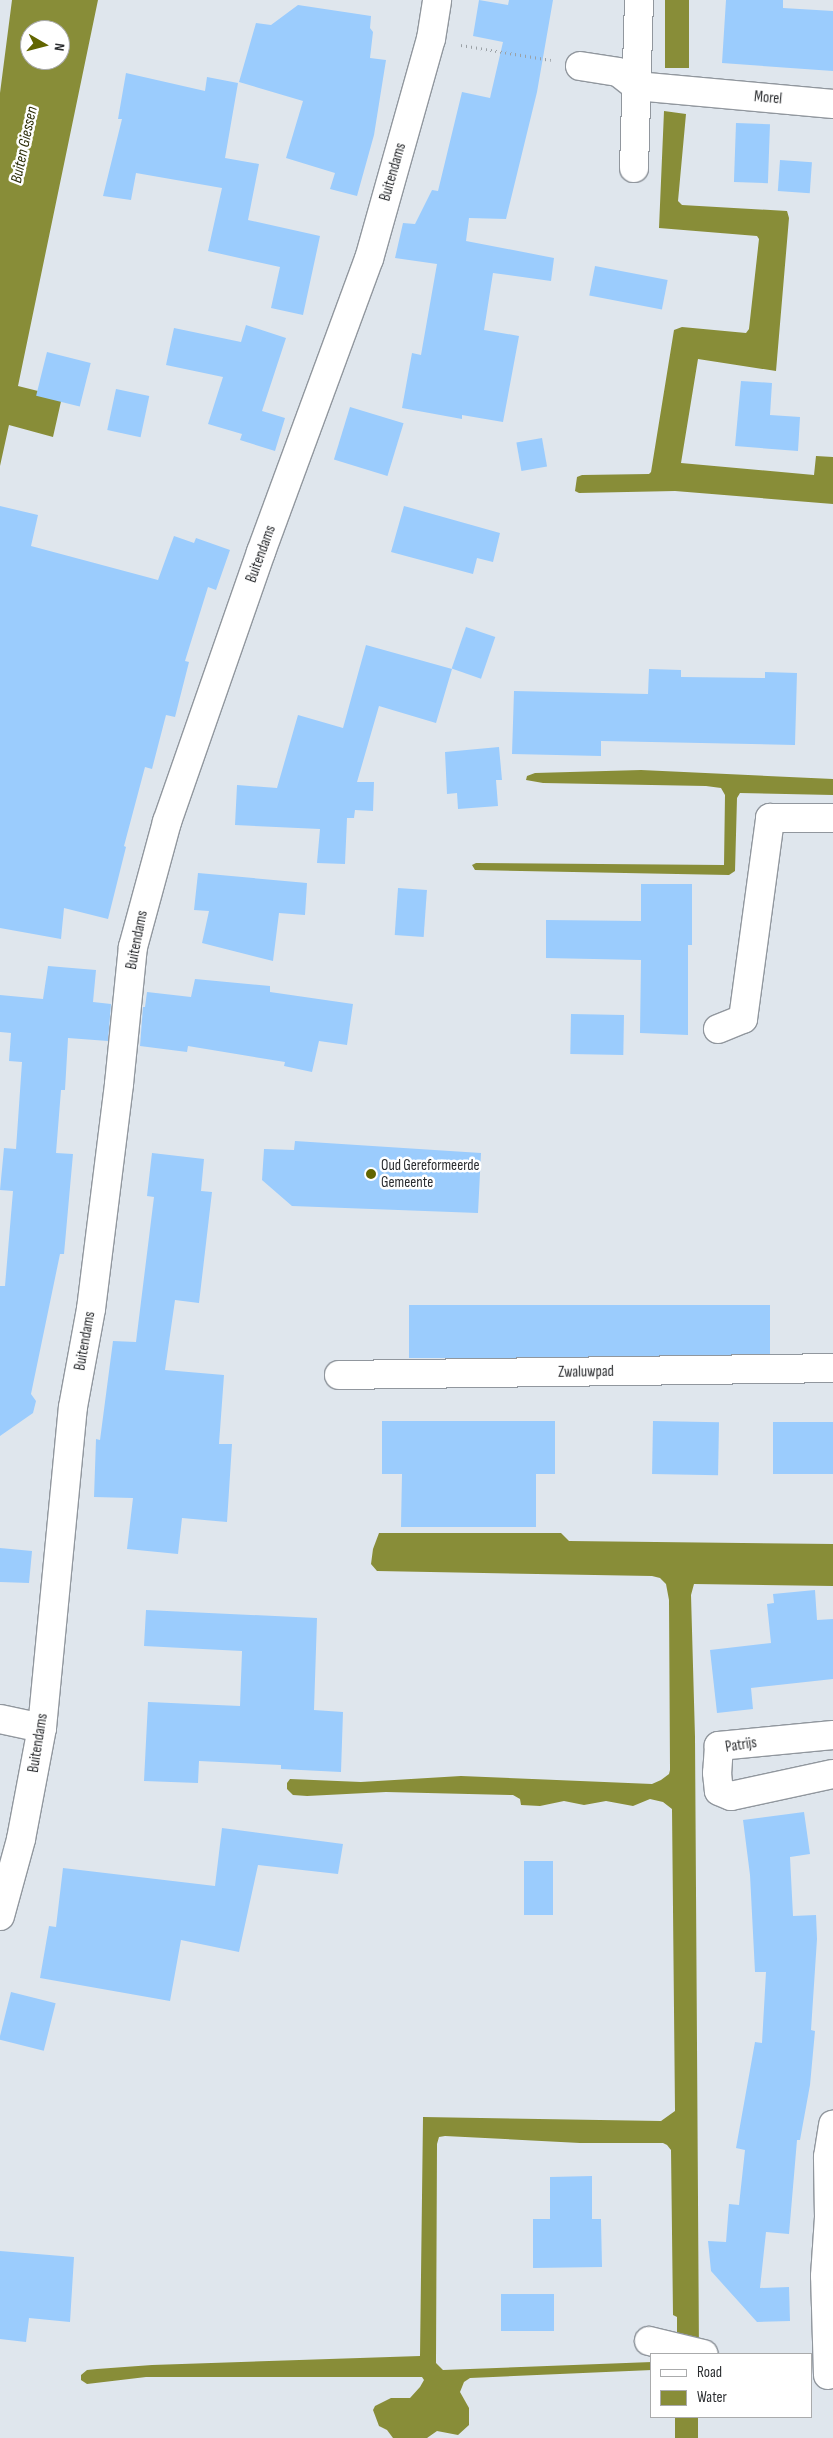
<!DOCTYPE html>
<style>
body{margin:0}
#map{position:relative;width:833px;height:2438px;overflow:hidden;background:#dfe6ed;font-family:"Sofia Sans Condensed",sans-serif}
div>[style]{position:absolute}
.water>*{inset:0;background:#888d38;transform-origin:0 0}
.building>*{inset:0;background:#9bccfd;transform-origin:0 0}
.path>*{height:3px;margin-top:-1.5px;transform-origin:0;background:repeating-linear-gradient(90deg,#9ba1a6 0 1px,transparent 0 5px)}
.roads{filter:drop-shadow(1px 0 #91979e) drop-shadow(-1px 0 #91979e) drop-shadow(0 1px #91979e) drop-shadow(0 -1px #91979e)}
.minor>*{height:28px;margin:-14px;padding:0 14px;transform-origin:14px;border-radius:14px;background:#fff}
.dots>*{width:14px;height:14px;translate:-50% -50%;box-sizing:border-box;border:2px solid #fff;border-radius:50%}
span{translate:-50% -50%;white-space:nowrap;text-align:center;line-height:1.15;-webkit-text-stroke:5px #fff;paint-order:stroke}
.street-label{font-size:15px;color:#2a2c2f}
.poi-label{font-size:15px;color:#2a2c2f}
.left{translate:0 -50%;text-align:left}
.water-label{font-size:16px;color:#2d2e09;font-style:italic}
.legend{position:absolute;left:650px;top:2353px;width:162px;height:65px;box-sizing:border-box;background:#fff;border:1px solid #aaabac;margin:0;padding:6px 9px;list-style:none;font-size:15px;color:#2a2c2f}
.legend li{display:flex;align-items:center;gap:10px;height:25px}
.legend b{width:25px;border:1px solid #aaabac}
.north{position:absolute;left:20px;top:20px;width:50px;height:50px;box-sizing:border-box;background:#fff;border:1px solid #aaabac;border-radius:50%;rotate:98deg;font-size:14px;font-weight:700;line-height:20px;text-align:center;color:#2a2c2f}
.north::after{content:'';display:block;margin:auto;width:18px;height:22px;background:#626500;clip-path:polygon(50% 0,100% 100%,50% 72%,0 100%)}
</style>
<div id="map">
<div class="water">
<i style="clip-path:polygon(evenodd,12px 0,98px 0,18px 386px,62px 397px,53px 437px,9px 425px,0 466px,0 93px,12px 0,30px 30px,60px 30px,60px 60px,30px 60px,30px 30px)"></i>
<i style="left:665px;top:0;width:24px;height:68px"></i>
<i style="clip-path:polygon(664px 111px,686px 114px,678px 201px,682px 205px,787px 211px,789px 218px,776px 371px,698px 359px,681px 463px,814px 475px,816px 456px,833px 457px,833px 504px,675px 491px,579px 493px,575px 491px,577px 477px,582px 475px,649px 474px,651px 472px,674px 330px,682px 327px,746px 333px,749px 329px,759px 239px,757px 236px,659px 228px)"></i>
<i style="clip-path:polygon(641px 770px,833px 779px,833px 795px,740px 793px,737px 798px,735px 871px,729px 875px,475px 870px,472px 865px,476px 863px,724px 865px,725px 795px,721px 788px,706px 786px,543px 783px,526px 780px,527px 776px,535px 773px)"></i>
<i style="clip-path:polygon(379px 1533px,561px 1533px,569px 1541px,833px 1544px,833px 1586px,694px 1584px,691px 1595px,695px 1737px,699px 2354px,677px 2354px,677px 2317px,673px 2315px,671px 2150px,667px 2145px,663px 2143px,580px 2143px,445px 2136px,439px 2137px,437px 2144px,436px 2363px,443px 2370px,652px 2362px,652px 2370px,470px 2378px,464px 2382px,460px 2392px,469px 2408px,469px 2425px,458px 2435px,437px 2431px,427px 2438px,393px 2438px,387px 2430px,379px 2426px,373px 2410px,375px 2406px,391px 2398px,410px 2398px,420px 2387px,424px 2380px,422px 2377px,146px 2377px,87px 2384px,81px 2380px,81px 2375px,87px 2370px,97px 2369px,152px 2365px,420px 2356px,423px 2117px,661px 2121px,675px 2111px,672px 1809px,663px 1802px,650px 1799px,633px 1806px,606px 1801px,584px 1805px,564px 1801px,540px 1806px,521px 1805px,520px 1799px,513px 1795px,386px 1792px,307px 1796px,293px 1795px,287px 1789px,287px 1783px,290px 1779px,361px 1782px,461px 1776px,652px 1784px,661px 1780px,669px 1774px,670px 1770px,669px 1600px,666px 1584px,660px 1578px,652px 1576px,377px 1571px,371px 1564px,373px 1549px)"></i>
<i style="left:675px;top:2417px;width:23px;height:21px"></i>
</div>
<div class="building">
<i style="clip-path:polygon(479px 0,508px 5px,509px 0,553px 0,537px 92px,506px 219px,469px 218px,466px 241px,554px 258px,551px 281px,493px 273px,484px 330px,519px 336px,503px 422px,462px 415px,462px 419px,402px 408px,412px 353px,421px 355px,437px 264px,395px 258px,403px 223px,415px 224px,432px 190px,438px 191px,462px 92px,490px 98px,503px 42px,473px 36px)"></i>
<i style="clip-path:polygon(726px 0,783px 0,783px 8px,833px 11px,833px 71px,722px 63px)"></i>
<i style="clip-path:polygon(298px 5px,371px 16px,370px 28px,373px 32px,370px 58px,386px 60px,374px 135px,357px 196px,330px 189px,335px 173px,286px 158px,303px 101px,239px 82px,256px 23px,271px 25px)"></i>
<i style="clip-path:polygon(126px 73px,205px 91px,207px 77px,238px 83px,225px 158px,259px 164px,248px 220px,320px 236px,303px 315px,271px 308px,280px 267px,208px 251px,222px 188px,136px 173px,131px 200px,103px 196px,122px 119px,118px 119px)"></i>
<i style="left:736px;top:123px;width:34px;height:59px;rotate:2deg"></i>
<i style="left:780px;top:160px;width:32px;height:31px;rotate:4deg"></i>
<i style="left:595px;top:266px;width:74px;height:30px;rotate:11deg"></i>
<i style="clip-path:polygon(246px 325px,286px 338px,262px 411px,285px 418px,275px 451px,240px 440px,242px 434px,208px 424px,223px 377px,166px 365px,174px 328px,241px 342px)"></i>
<i style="left:47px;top:352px;width:45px;height:45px;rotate:14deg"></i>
<i style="clip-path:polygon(741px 381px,772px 383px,770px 415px,800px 417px,798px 451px,735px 446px)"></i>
<i style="left:116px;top:389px;width:34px;height:42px;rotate:12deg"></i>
<i style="left:350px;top:407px;width:56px;height:55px;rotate:17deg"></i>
<i style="left:542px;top:438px;width:29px;height:26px;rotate:80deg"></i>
<i style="clip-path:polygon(0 506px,38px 515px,31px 546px,158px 580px,174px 536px,194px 543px,196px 538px,230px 550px,216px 590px,208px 587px,185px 661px,189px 662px,175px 717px,166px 715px,152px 769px,145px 767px,124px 846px,126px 847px,108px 919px,64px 908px,61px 939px,0 928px)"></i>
<i style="clip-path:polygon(404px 506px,500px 533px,493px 562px,477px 558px,473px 574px,391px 552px)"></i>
<i style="left:466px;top:627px;width:31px;height:44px;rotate:19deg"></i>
<i style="clip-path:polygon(366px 645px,452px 669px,436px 723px,379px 706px,357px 782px,374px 782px,373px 811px,355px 810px,354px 818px,347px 818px,345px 864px,317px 863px,320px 829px,235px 825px,237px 785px,277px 788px,298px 715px,343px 728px)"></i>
<i style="clip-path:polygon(649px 669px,681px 670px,681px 677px,765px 678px,765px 672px,797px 673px,795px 745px,601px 741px,601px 756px,512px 754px,514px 691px,648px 694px)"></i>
<i style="clip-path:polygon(499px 747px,502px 780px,496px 780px,498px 806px,458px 809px,457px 793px,447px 794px,445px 752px)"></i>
<i style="clip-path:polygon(198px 873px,307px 883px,305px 915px,279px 913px,273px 961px,202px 943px,209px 911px,194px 910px)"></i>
<i style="clip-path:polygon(641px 884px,692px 884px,692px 945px,688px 945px,688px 1035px,640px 1033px,641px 960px,546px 958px,546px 920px,641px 921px)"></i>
<i style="left:398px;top:888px;width:29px;height:47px;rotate:4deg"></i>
<i style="clip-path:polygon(48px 966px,96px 970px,93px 1002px,111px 1004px,108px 1041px,68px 1038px,65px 1090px,61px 1090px,56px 1153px,73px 1154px,64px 1254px,60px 1254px,31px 1394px,36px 1401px,33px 1413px,0 1436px,0 1286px,5px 1286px,13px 1191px,0 1190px,4px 1148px,16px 1149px,22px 1062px,9px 1061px,11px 1033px,0 1032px,0 995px,43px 999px)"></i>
<i style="clip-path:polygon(195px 979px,270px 986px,270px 992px,353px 1004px,347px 1045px,319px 1041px,312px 1072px,284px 1066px,285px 1062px,188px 1046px,187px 1052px,140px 1046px,143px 1007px,145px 1007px,147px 992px,191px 997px)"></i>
<i style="left:571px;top:1014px;width:53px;height:40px;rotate:1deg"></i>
<i style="clip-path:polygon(295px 1141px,481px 1153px,478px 1213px,292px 1206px,262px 1180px,264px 1149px,294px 1150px)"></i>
<i style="clip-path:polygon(152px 1153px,204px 1159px,201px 1191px,212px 1192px,199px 1303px,175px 1300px,165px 1370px,224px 1375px,219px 1444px,232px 1444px,227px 1522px,182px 1518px,178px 1554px,127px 1549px,133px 1498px,94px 1497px,96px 1439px,100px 1440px,113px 1341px,136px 1342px,154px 1197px,147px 1196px)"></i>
<i style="left:409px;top:1305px;width:361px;height:53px"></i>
<i style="clip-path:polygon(382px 1421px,555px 1421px,555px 1474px,536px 1474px,536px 1527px,401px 1527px,402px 1474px,382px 1474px)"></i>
<i style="left:653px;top:1421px;width:66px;height:53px;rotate:1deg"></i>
<i style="left:773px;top:1422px;width:60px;height:52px"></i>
<i style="clip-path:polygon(0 1548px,32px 1551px,29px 1583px,0 1582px)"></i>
<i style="clip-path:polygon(815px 1590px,817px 1620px,833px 1619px,833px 1679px,751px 1688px,753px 1709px,717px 1713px,710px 1650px,771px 1643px,767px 1604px,774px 1603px,773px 1594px)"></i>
<i style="clip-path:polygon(146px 1610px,317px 1618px,314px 1710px,343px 1712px,341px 1772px,281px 1769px,281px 1765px,199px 1761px,198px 1783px,144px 1781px,148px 1702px,240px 1706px,242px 1651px,144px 1646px)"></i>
<i style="clip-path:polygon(804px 1812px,810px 1854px,790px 1857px,793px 1916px,816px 1915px,817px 1939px,811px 2030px,815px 2031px,810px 2085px,800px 2140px,797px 2140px,789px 2234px,766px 2232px,760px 2288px,789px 2287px,790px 2321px,757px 2322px,711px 2271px,708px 2241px,726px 2242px,729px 2204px,739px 2205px,745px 2150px,736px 2148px,755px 2042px,762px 2043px,766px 1972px,755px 1972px,750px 1875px,743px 1820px)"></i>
<i style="clip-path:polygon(222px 1828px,343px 1844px,338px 1874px,258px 1865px,239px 1952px,181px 1940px,170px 2001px,40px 1978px,49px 1926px,56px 1927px,63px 1868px,215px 1886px)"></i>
<i style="left:524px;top:1861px;width:29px;height:54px"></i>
<i style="left:11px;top:1992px;width:46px;height:49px;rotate:14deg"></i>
<i style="clip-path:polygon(592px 2176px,592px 2219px,601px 2219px,602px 2267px,533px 2268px,533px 2219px,550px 2219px,550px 2177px)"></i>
<i style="clip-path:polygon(0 2251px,74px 2257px,70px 2322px,29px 2318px,26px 2342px,0 2339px)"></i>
<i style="left:501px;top:2294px;width:53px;height:37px"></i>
</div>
<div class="path">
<i style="left:461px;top:45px;width:91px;rotate:9.5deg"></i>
</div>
<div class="roads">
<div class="minor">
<i style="left:580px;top:66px;width:38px;rotate:9deg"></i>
<i style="left:618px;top:72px;width:23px;rotate:38deg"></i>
<i style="left:636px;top:86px;width:198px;rotate:5.2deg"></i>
<i style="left:634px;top:168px;width:168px;rotate:-88.3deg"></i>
<i style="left:718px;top:1029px;width:27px;rotate:-22deg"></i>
<i style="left:743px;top:1019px;width:203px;rotate:-82.3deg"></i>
<i style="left:770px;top:818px;width:63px"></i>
<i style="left:339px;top:1375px;width:494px;rotate:-0.8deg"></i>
<i style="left:0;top:1719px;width:43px;rotate:12.1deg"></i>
<i style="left:833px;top:1735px;width:115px;rotate:174.5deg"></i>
<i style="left:719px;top:1746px;width:27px;rotate:94deg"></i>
<i style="left:717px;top:1773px;width:18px;rotate:84deg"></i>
<i style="left:719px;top:1791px;width:13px;rotate:23deg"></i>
<i style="left:731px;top:1796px;width:104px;rotate:-12.2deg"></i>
<i style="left:0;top:1916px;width:80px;rotate:-74.7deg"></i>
<i style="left:21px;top:1839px;width:113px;rotate:-79.3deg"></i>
<i style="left:42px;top:1728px;width:322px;rotate:-84.5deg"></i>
<i style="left:73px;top:1407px;width:100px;rotate:-79.6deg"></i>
<i style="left:91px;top:1309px;width:227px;rotate:-82.9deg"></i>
<i style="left:119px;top:1084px;width:138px;rotate:-84.2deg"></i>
<i style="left:133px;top:947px;width:130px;rotate:-74.8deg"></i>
<i style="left:167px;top:822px;width:286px;rotate:-70.8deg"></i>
<i style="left:261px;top:552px;width:312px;rotate:-69.8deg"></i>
<i style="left:369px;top:259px;width:229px;rotate:-74.3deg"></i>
<i style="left:431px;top:39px;width:39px;rotate:-81deg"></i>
<i style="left:829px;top:2217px;width:60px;rotate:-91deg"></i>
<i style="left:828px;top:2157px;width:33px;rotate:-81deg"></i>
<i style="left:649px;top:2341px;width:56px;rotate:13.5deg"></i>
<i style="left:828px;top:2375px;width:99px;rotate:-91.7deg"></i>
<i style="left:825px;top:2276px;width:59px;rotate:-86.1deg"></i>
<i style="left:829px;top:2217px;width:12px;rotate:-70deg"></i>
</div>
</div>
<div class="dots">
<i style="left:371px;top:1174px;background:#626500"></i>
</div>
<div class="street-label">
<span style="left:768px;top:98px;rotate:5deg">Morel</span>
<span style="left:393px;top:172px;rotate:-74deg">Buitendams</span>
<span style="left:261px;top:554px;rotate:-70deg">Buitendams</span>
<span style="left:137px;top:940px;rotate:-79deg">Buitendams</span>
<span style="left:85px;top:1341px;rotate:-80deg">Buitendams</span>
<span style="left:586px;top:1372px;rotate:-1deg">Zwaluwpad</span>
<span style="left:38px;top:1743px;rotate:-81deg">Buitendams</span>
<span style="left:741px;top:1745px;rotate:-9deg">Patrijs</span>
</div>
<div class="poi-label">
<span class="left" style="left:381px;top:1174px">Oud Gereformeerde<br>Gemeente</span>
</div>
<div class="water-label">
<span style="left:25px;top:145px;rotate:-78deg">Buiten Giessen</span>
</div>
<ul class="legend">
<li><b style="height:6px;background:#fff"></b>Road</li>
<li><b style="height:14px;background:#888d38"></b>Water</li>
</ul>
<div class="north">N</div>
</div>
